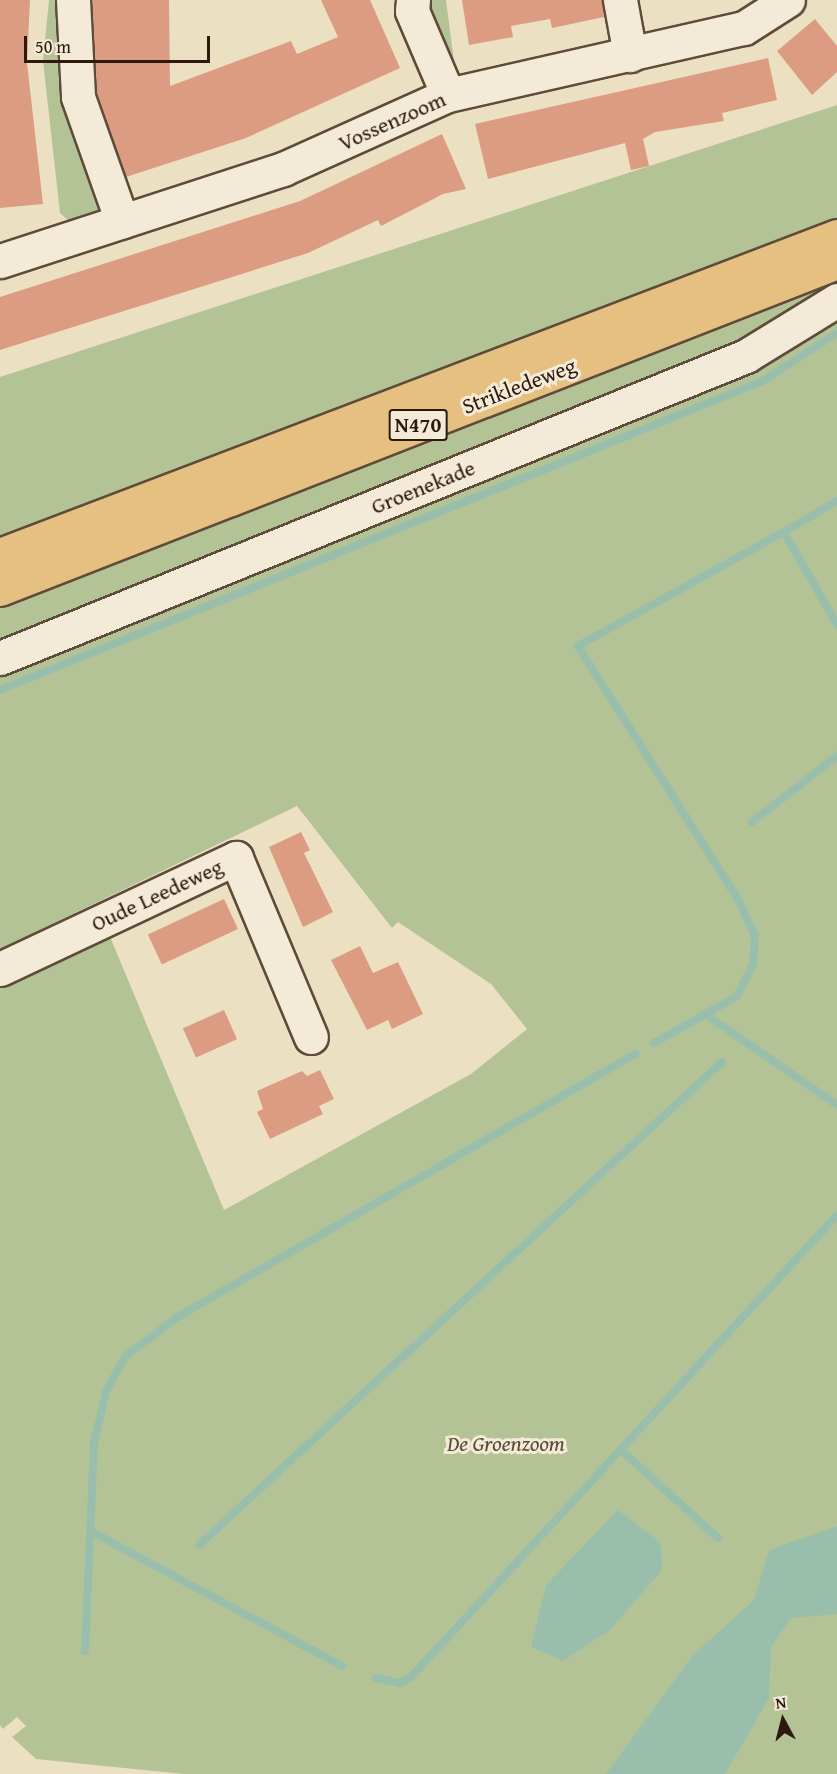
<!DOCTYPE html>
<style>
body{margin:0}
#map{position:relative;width:837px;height:1774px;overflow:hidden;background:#ece0c2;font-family:"Gentium Book Plus",serif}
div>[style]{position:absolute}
.green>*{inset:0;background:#b4c396}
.water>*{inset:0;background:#9abeac}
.stream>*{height:8px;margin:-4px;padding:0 4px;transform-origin:4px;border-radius:4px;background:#9abeac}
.building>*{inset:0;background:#dc9c81;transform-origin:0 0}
.roads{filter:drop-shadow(2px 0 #5e4b3a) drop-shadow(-2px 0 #5e4b3a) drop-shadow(0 2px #5e4b3a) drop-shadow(0 -2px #5e4b3a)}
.minor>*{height:33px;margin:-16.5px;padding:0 16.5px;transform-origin:16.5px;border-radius:16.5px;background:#f3ebd7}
.major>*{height:33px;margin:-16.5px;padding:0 16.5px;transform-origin:16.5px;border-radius:16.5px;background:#e6c081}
span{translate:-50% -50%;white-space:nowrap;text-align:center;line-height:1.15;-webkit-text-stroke:6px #f3ebd7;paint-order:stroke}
.shield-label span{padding:2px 4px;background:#f3ebd7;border:2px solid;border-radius:4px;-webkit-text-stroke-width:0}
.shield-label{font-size:21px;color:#2e190c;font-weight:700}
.street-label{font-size:22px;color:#2e190c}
.park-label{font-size:22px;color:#564c35;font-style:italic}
.north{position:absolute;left:753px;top:1690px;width:60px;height:60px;-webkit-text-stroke:4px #f3ebd7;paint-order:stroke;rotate:353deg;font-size:16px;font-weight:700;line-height:24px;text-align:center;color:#2e190c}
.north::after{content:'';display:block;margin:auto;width:21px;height:27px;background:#2e190c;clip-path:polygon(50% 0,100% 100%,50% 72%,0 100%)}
.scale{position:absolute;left:24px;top:36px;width:186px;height:27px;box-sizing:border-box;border:3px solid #2e190c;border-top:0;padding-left:8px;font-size:18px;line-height:21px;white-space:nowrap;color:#2e190c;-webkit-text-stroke:4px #f3ebd7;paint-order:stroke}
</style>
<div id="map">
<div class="green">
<i style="clip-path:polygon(49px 0,66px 0,101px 212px,71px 223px,60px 213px,43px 61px)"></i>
<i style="clip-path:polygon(423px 0,446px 0,456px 77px)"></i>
<i style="clip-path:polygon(837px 105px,837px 227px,0 541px,0 377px)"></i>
<i style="clip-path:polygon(837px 269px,837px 288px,784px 324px,0 643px,0 606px,89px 561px,482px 409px,567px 388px,640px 359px,695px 326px)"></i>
<i style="clip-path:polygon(837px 310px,837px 1774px,183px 1774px,36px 1759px,12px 1737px,26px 1726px,17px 1717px,3px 1729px,0 1725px,0 983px,108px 932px,224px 1210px,471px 1074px,527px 1029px,491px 984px,398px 922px,392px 928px,297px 806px,0 949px,0 667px)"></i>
</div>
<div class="water">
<i style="clip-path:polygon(618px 1510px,661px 1543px,662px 1570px,610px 1630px,563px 1661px,531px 1647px,546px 1585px)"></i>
<i style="clip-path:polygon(837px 1526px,837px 1614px,791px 1618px,771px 1647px,769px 1698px,725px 1774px,606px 1774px,693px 1655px,754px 1600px,769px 1550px)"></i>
</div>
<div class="stream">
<i style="left:837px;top:501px;width:61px;rotate:149.7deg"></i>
<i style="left:784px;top:532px;width:106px;rotate:60.1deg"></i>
<i style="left:0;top:690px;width:823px;rotate:-22.05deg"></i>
<i style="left:763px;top:381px;width:88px;rotate:-33deg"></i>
<i style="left:752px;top:822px;width:108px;rotate:-37.8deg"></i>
<i style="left:705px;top:1014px;width:160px;rotate:34.6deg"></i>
<i style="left:654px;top:1043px;width:95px;rotate:-29.5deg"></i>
<i style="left:737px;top:996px;width:36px;rotate:-63deg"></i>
<i style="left:753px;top:964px;width:28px;rotate:-86deg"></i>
<i style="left:755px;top:936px;width:38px;rotate:-115deg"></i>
<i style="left:739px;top:901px;width:302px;rotate:-122.3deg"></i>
<i style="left:578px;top:646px;width:235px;rotate:-29deg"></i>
<i style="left:622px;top:1451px;width:130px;rotate:42.2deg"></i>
<i style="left:92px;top:1532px;width:284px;rotate:28.2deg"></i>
<i style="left:199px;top:1545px;width:712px;rotate:-42.72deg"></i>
<i style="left:85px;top:1651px;width:209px;rotate:-87.5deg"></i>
<i style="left:94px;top:1442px;width:55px;rotate:-76.2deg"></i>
<i style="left:107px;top:1389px;width:38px;rotate:-60deg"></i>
<i style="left:126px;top:1356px;width:63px;rotate:-37.2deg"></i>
<i style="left:176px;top:1318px;width:530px;rotate:-29.91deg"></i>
<i style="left:376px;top:1678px;width:25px;rotate:12deg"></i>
<i style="left:400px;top:1683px;width:13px;rotate:-29deg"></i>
<i style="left:411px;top:1677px;width:628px;rotate:-47.32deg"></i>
</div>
<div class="building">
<i style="clip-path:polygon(0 0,30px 0,27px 63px,43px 204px,0 208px)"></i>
<i style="clip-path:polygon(92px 0,169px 0,170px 86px,291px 41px,297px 54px,338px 37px,321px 0,370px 0,400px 68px,246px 138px,126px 177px,97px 93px)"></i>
<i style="clip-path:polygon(462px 0,602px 0,604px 17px,552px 28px,550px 19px,511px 26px,513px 37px,469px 45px)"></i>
<i style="clip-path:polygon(815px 19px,837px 46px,837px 72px,812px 95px,777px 51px)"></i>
<i style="clip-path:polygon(768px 58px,777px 100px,722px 113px,724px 121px,655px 132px,643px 139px,649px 166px,631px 170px,625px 143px,488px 179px,475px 124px)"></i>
<i style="clip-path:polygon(442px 134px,466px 189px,443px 194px,381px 226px,378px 220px,308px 253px,0 350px,0 297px,300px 201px)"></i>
<i style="clip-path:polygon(301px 832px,310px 850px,304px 853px,333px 912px,303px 927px,269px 847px)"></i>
<i style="left:224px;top:899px;width:33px;height:84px;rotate:65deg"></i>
<i style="clip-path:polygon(360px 946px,373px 973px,398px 962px,423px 1014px,392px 1029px,388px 1020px,367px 1030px,331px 960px)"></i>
<i style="left:224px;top:1010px;width:32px;height:45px;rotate:66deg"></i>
<i style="clip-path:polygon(320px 1070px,334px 1099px,319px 1106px,323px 1114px,270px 1139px,257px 1112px,263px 1109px,257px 1091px,302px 1071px,307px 1076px)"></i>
</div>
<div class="roads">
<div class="minor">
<i style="left:73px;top:0;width:97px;rotate:87deg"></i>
<i style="left:78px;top:97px;width:132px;rotate:70.5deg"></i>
<i style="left:413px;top:0;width:11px;rotate:95deg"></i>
<i style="left:412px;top:11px;width:91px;rotate:66.8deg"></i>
<i style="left:620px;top:0;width:56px;rotate:79.7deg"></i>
<i style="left:0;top:261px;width:298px;rotate:-18deg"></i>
<i style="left:283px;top:169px;width:181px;rotate:-24.2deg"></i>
<i style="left:448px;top:95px;width:303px;rotate:-12.8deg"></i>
<i style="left:744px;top:28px;width:52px;rotate:-32.5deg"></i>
<i style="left:0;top:658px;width:805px;rotate:-22.04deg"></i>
<i style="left:746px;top:356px;width:107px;rotate:-31.6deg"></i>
<i style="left:0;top:969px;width:261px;rotate:-25.2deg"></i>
<i style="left:236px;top:858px;width:194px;rotate:67.3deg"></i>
</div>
<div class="major">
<i style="left:0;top:555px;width:896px;rotate:-20.86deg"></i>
<i style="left:0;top:589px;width:899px;rotate:-21.34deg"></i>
</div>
</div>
<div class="shield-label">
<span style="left:418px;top:425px">N470</span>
</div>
<div class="street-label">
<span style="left:392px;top:121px;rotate:-24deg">Vossenzoom</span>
<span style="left:519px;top:386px;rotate:-21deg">Strikledeweg</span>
<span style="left:423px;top:487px;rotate:-22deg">Groenekade</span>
<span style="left:157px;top:895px;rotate:-25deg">Oude Leedeweg</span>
</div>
<div class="park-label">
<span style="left:506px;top:1444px">De Groenzoom</span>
</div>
<div class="north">N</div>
<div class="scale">50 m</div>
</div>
